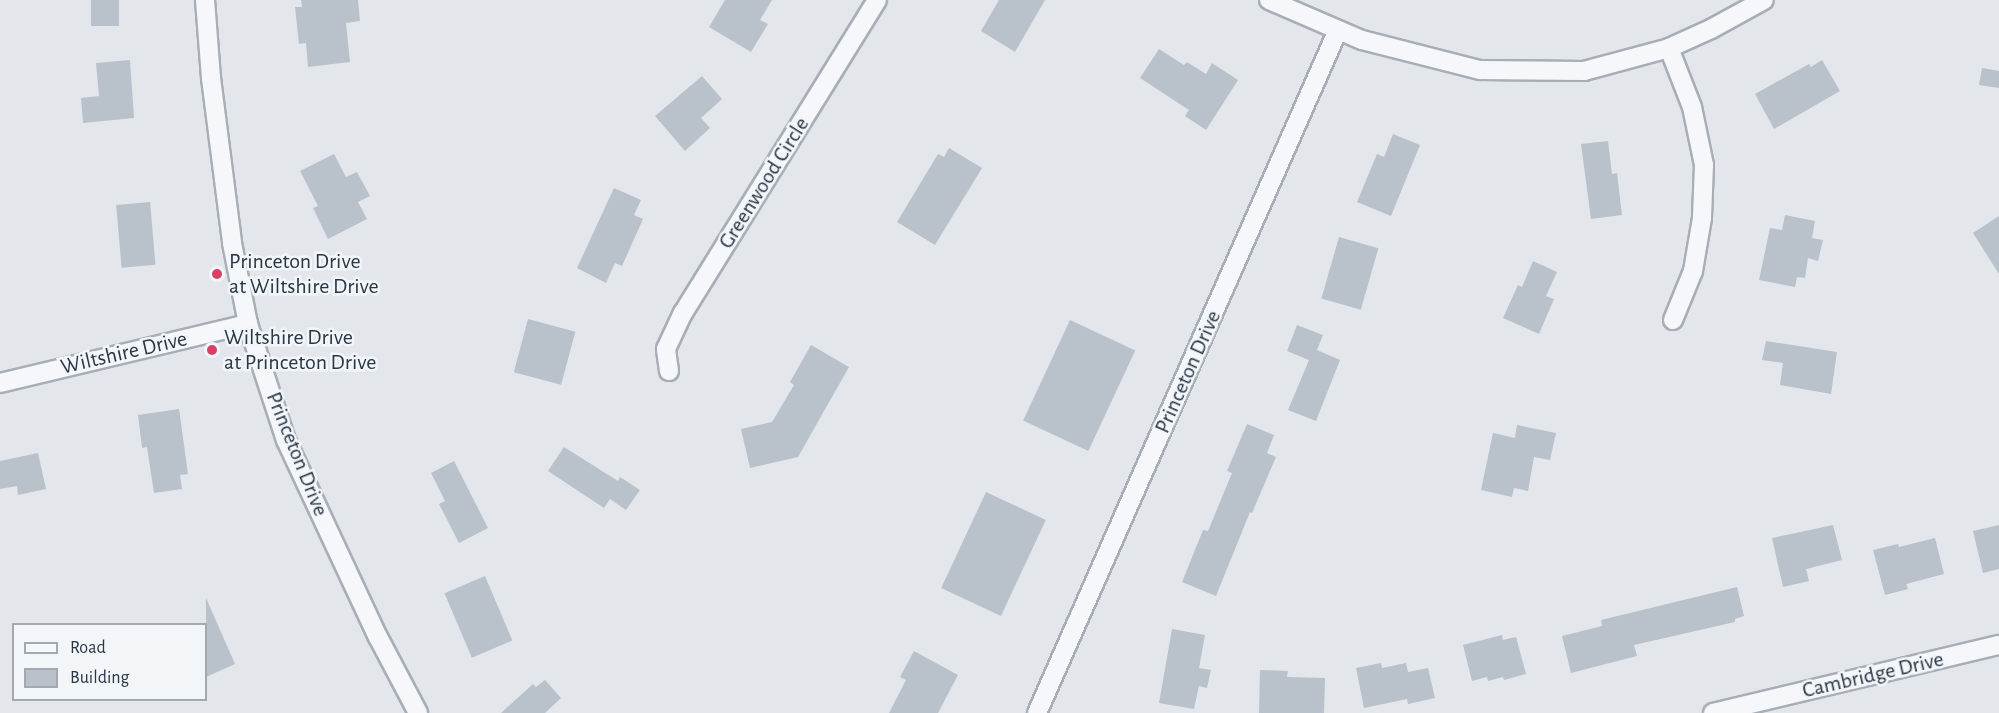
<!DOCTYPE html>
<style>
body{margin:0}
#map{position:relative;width:1999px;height:713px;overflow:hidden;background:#e3e7ec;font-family:"Alegreya Sans",sans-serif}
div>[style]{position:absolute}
.building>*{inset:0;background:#b9c1ca;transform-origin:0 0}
.roads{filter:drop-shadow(2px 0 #a7aeb7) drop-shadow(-2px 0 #a7aeb7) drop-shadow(0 2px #a7aeb7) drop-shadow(0 -2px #a7aeb7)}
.street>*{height:18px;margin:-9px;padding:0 9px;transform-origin:9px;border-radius:9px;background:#f6f7fa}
.dots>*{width:16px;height:16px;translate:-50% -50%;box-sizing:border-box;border:3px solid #f3f6f9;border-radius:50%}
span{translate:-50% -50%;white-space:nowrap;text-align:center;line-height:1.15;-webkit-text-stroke:5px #f3f6f9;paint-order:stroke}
.street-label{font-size:22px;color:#293646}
.poi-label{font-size:22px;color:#293646}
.left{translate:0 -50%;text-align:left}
.legend{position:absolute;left:12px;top:623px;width:195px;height:78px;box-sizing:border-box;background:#f3f6f9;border:2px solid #a2a9b1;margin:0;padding:8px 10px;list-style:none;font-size:18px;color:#293646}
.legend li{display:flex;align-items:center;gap:12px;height:30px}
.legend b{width:30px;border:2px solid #a2a9b1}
</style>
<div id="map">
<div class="building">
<i style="left:91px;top:0;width:28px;height:26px"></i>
<i style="clip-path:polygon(301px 0,358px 0,360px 21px,346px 23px,350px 62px,308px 67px,306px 43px,299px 44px,295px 7px,302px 7px)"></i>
<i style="clip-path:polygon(725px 0,772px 0,760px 20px,768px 24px,751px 52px,709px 27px)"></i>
<i style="clip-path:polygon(999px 0,1045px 0,1015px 52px,981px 31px)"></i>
<i style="clip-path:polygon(1159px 49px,1184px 65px,1187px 62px,1206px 74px,1212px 63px,1238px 80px,1206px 130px,1185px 116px,1189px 110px,1140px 78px)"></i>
<i style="clip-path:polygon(130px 60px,134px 118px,83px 123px,81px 98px,99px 96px,96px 63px)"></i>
<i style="clip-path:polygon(1822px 60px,1840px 91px,1774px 129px,1755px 94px,1809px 64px,1811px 67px)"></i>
<i style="clip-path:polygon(1982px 68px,1999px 71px,1999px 88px,1979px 85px)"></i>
<i style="clip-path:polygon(702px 76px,722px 99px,701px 118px,710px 128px,685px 151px,655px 116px)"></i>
<i style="clip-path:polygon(1393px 134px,1420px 145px,1391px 216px,1357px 202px,1377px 154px,1384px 157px)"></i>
<i style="clip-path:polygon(1608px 141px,1612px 174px,1617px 173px,1622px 215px,1591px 219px,1581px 144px)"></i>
<i style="clip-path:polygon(949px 148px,982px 168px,935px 245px,897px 222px,938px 154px,944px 157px)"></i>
<i style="clip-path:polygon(334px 154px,346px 177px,357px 172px,370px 196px,358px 202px,367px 219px,328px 239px,313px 208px,318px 206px,300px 171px)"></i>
<i style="clip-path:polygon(614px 188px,641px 200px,634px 215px,643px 219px,622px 266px,615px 263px,606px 283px,577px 268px)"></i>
<i style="left:150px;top:202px;width:63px;height:34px;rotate:85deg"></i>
<i style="clip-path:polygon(1785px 215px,1815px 221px,1812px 238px,1823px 240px,1818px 261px,1808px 258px,1805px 278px,1797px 277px,1795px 287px,1759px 280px,1770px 228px,1782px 230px)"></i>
<i style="clip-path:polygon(1999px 216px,1999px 274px,1973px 233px)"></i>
<i style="left:1339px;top:237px;width:41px;height:64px;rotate:16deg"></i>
<i style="clip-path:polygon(1533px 261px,1557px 272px,1546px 296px,1554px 299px,1539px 334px,1503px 318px,1518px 285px,1522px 287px)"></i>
<i style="left:528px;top:319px;width:49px;height:55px;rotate:15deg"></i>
<i style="left:1070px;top:320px;width:72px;height:111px;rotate:25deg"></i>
<i style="clip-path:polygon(1297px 325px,1323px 335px,1317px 350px,1340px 360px,1316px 421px,1288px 410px,1309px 360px,1287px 351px)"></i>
<i style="clip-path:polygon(1766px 341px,1837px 352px,1831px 394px,1780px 385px,1783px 363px,1762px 360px)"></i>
<i style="clip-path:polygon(811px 345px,849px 367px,798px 457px,750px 468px,741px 429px,772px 422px,794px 385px,790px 382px)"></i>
<i style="clip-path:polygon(179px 409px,188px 474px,180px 475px,182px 489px,154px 493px,147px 447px,142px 448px,138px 415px)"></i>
<i style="clip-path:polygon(1247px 424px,1274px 435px,1267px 453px,1276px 457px,1252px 513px,1250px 512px,1216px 596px,1182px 582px,1203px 530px,1208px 531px,1232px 473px,1227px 471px)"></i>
<i style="clip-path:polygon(1517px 425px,1556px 433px,1550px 460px,1534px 457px,1528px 491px,1514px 488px,1512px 497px,1481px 490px,1493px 433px,1515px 438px)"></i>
<i style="clip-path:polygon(564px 447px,618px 481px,620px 477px,640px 490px,626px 510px,610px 499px,604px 508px,548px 471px)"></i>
<i style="clip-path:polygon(38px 453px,46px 489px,18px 495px,17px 486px,0 489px,0 461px)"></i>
<i style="clip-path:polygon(454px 461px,488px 528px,459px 543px,439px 504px,445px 501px,431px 473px)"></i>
<i style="left:986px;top:492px;width:66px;height:106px;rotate:25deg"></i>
<i style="clip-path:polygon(1833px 525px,1842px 560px,1806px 569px,1809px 581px,1783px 587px,1772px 538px)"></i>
<i style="clip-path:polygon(1999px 525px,1999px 569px,1983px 573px,1973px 531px)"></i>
<i style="clip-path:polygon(1935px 538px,1944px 574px,1906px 584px,1908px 589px,1885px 595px,1873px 550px,1898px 544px,1899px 547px)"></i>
<i style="left:485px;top:576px;width:70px;height:44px;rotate:67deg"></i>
<i style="clip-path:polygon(1737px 587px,1744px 616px,1735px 619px,1735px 622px,1634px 645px,1637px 656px,1571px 673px,1562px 636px,1602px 626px,1601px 620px)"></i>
<i style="clip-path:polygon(206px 598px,235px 664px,206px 677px)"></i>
<i style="clip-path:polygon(1172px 629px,1205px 635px,1199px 668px,1211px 670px,1207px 688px,1199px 686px,1194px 709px,1159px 703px)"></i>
<i style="clip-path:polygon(1502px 635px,1503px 640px,1516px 637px,1526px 674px,1504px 680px,1503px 677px,1488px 681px,1487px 677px,1472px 681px,1463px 645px)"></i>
<i style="clip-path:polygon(914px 651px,958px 675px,938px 713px,889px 713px,906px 680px,900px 677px)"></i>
<i style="clip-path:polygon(1381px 663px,1382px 668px,1406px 663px,1408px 672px,1428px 668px,1435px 698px,1408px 704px,1407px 699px,1364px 708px,1356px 668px)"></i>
<i style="clip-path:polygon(1260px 670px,1288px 671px,1287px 677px,1325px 678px,1324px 713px,1259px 713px)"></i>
<i style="clip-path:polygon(545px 680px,561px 698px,545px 713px,501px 713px,533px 684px,536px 687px)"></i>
</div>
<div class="roads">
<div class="street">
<i style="left:205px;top:0;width:78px;rotate:85.6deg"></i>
<i style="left:211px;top:78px;width:166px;rotate:82.7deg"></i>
<i style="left:232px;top:243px;width:83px;rotate:78.8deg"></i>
<i style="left:248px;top:324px;width:122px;rotate:71.9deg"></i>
<i style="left:286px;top:440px;width:217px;rotate:65deg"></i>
<i style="left:378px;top:637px;width:86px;rotate:62.2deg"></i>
<i style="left:1269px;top:0;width:101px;rotate:23.3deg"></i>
<i style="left:1362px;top:40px;width:122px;rotate:14.3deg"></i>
<i style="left:1480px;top:70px;width:104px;rotate:0.6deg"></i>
<i style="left:1584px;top:71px;width:88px;rotate:-15.1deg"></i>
<i style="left:1669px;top:48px;width:46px;rotate:-24.3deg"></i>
<i style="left:1711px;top:29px;width:60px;rotate:-28.7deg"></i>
<i style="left:1669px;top:48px;width:63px;rotate:68.7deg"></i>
<i style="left:1692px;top:107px;width:59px;rotate:78.3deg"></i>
<i style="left:1704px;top:165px;width:53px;rotate:92.2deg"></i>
<i style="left:1702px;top:218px;width:54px;rotate:99.6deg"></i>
<i style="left:1693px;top:271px;width:53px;rotate:112.2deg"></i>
<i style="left:669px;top:371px;width:22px;rotate:-98deg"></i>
<i style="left:666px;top:349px;width:40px;rotate:-65deg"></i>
<i style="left:683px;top:313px;width:368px;rotate:-58.2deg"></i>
<i style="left:0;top:383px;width:255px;rotate:-13.4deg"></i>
<i style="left:1037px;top:713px;width:746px;rotate:-66.22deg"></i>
<i style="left:1713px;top:713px;width:294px;rotate:-13.4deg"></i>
</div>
</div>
<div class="dots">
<i style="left:217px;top:274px;background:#d93f65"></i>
<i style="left:212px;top:350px;background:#d93f65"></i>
</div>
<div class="street-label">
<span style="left:764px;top:183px;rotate:-58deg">Greenwood Circle</span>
<span style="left:124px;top:353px;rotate:-13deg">Wiltshire Drive</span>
<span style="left:1188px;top:372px;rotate:-66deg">Princeton Drive</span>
<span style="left:297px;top:454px;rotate:68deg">Princeton Drive</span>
<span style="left:1873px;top:675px;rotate:-13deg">Cambridge Drive</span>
</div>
<div class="poi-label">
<span class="left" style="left:229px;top:274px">Princeton Drive<br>at Wiltshire Drive</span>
<span class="left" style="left:224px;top:350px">Wiltshire Drive<br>at Princeton Drive</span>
</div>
<ul class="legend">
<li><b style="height:8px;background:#f6f7fa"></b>Road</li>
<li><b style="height:16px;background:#b9c1ca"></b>Building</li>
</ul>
</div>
